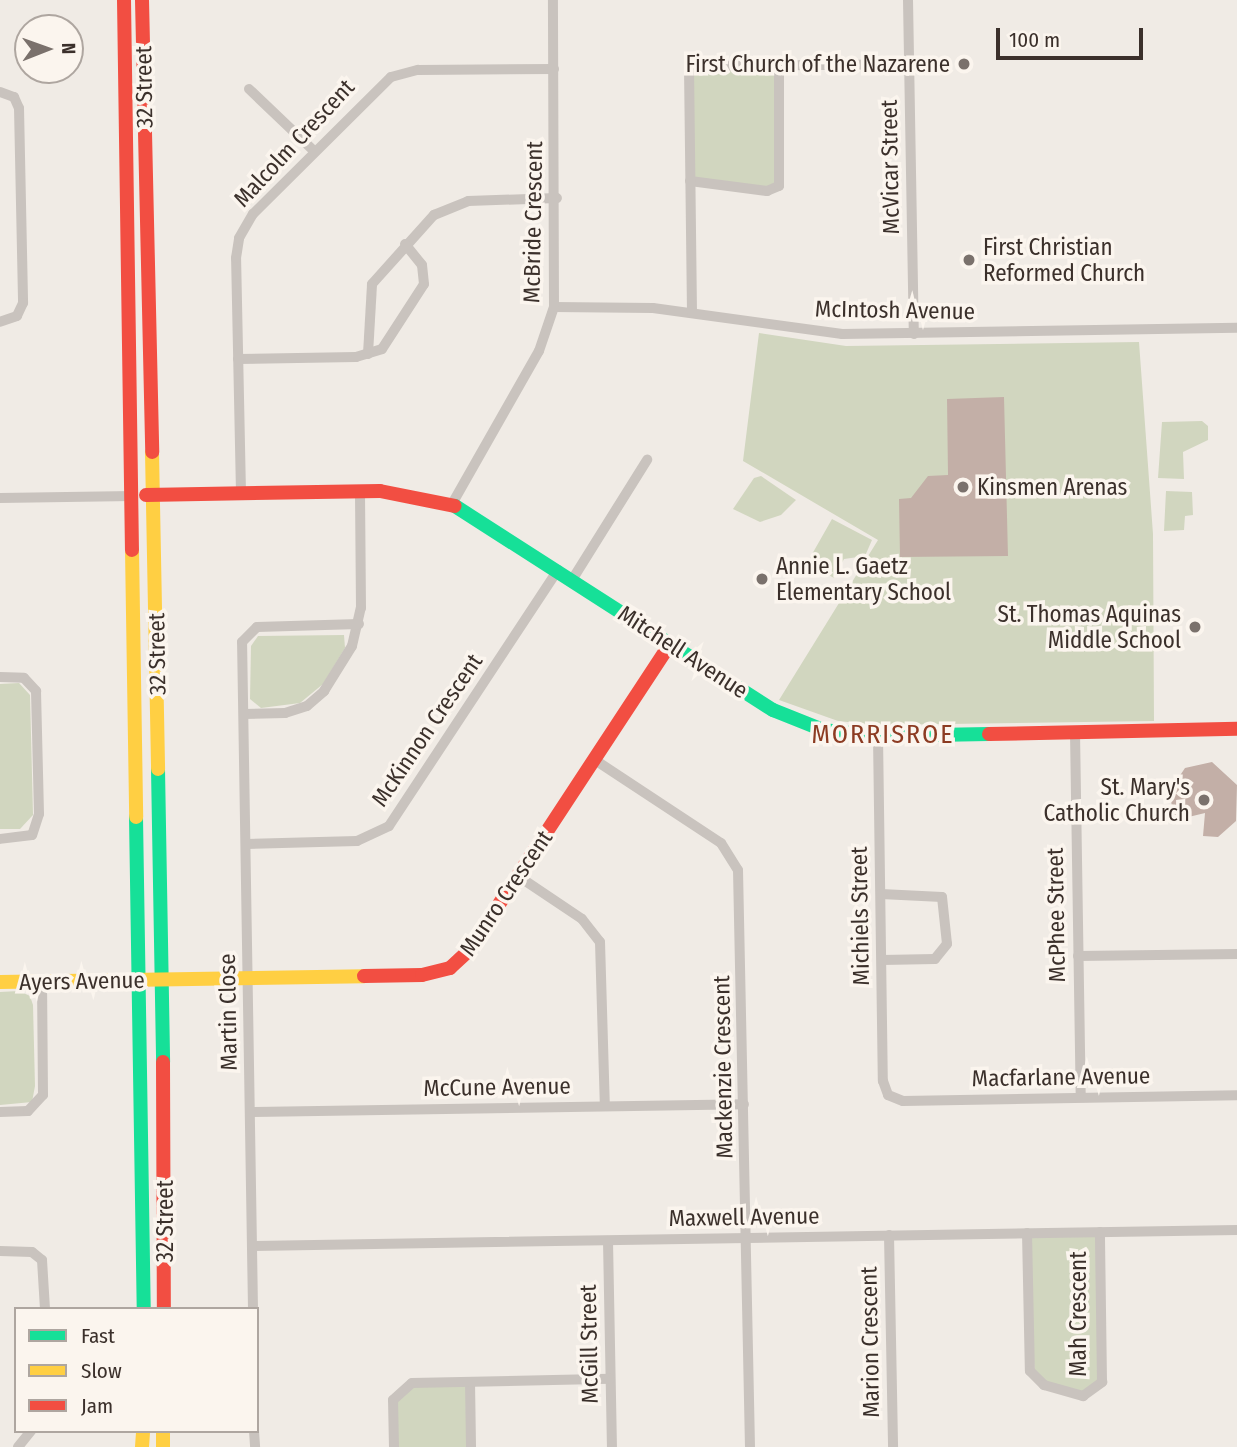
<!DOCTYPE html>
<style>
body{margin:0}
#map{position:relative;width:1237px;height:1447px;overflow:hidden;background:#f0ebe5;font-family:"Fira Sans Condensed",sans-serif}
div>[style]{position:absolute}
.green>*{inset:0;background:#d1d6bf;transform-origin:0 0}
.building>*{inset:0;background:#c3afa7}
.street>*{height:10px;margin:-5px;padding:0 5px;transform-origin:5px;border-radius:5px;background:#c9c3be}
.fast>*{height:14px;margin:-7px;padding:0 7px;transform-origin:7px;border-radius:7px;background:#16e098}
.slow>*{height:14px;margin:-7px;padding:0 7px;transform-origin:7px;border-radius:7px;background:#ffcf43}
.jam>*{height:14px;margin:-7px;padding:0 7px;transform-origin:7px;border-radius:7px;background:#f24e42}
.dots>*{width:19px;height:19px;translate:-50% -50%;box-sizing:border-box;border:4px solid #fbf5ee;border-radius:50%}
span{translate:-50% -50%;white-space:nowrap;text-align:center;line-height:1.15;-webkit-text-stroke:7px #fbf5ee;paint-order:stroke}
.poi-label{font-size:23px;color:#3b302b}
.right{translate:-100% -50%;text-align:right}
.left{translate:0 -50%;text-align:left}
.street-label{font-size:23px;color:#3b302b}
.quarter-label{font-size:26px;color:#8c3b22;letter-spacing:2px}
.legend{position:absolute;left:14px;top:1307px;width:245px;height:126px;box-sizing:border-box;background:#fbf5ee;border:2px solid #aea6a0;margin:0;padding:9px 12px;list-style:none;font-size:21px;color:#3b302b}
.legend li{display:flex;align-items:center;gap:14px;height:35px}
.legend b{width:35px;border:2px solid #aea6a0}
.north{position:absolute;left:14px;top:14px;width:70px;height:70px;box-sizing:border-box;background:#fbf5ee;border:2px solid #aea6a0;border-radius:50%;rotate:89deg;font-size:19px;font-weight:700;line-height:28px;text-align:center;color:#3b302b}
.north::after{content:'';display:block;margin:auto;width:24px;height:32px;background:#7a716c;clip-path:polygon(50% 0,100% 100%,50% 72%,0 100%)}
.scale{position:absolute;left:996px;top:28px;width:147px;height:32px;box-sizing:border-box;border:4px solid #3b302b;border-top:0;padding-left:9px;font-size:21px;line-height:24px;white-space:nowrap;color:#3b302b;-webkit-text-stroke:5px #fbf5ee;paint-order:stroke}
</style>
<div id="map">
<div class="green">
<i style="left:779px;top:66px;width:120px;height:87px;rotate:90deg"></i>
<i style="clip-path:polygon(759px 333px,846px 346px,1139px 342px,1153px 534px,1154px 721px,877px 725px,838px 721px,779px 700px,878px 540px,743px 461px)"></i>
<i style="clip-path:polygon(1202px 421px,1208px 426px,1208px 440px,1183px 452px,1184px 479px,1158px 478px,1162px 422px)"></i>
<i style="clip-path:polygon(761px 476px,796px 500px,781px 515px,760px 522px,733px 509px,754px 478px)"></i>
<i style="clip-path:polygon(1166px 491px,1192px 492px,1193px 515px,1185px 516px,1184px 530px,1164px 531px)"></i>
<i style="clip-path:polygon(832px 519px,872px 540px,865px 556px,844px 559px,834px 578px,807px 563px)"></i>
<i style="clip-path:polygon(344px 635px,345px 648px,323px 684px,300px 703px,261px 708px,250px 699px,251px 646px,258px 636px)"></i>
<i style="clip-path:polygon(19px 683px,30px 695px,33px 815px,20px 829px,0 829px,0 684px)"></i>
<i style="clip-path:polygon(19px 991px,30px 996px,33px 1005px,35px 1086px,32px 1102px,0 1105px,0 992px)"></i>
<i style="clip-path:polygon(1100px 1232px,1103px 1376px,1089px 1395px,1035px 1379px,1027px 1233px)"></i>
<i style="clip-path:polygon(470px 1382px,471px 1447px,394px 1447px,393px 1404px,401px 1388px)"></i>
</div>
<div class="building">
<i style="clip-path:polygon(1004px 397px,1008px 556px,900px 557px,899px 499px,911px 498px,928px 476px,948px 475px,947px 399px)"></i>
<i style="clip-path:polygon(1212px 762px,1237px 785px,1236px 821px,1218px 837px,1203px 836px,1205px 813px,1172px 821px,1171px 789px,1185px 768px)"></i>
</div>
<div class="street">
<i style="left:908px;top:0;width:334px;rotate:89deg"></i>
<i style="left:249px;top:89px;width:90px;rotate:43.6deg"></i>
<i style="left:0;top:92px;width:15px;rotate:20deg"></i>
<i style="left:14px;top:97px;width:12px;rotate:66deg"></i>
<i style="left:19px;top:108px;width:195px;rotate:88.8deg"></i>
<i style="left:23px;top:303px;width:14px;rotate:115deg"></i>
<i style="left:17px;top:316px;width:18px;rotate:161deg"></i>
<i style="left:690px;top:181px;width:78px;rotate:7.4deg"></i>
<i style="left:767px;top:191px;width:13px;rotate:-23deg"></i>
<i style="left:779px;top:186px;width:120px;rotate:-90deg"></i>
<i style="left:554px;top:307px;width:99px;rotate:0.6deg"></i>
<i style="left:653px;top:308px;width:191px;rotate:7.8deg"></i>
<i style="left:842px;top:334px;width:395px;rotate:-0.9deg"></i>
<i style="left:692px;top:313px;width:240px;rotate:-90.7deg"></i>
<i style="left:689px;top:73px;width:13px;rotate:-32deg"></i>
<i style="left:700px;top:66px;width:209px;rotate:-0.5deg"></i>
<i style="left:368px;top:354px;width:70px;rotate:-86.7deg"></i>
<i style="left:372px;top:284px;width:93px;rotate:-48.1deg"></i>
<i style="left:434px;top:215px;width:37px;rotate:-22deg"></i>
<i style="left:468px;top:201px;width:89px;rotate:-1.9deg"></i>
<i style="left:238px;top:359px;width:118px;rotate:-1deg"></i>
<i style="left:356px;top:357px;width:27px;rotate:-17deg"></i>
<i style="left:382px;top:349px;width:77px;rotate:-57.1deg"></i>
<i style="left:424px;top:284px;width:19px;rotate:-96deg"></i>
<i style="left:422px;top:265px;width:27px;rotate:-129deg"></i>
<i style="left:241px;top:493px;width:235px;rotate:-91.2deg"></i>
<i style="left:236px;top:258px;width:20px;rotate:-81deg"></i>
<i style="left:239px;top:238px;width:28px;rotate:-60deg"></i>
<i style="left:253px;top:214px;width:194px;rotate:-44.8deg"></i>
<i style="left:391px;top:77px;width:28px;rotate:-15deg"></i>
<i style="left:418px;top:70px;width:136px;rotate:-0.4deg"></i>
<i style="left:0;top:498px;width:133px;rotate:-0.9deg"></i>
<i style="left:452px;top:504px;width:176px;rotate:-60.4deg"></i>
<i style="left:539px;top:351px;width:46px;rotate:-71.2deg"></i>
<i style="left:554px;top:307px;width:307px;rotate:-90.2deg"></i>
<i style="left:572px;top:580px;width:142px;rotate:-58deg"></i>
<i style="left:0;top:677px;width:24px;rotate:2deg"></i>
<i style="left:24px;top:678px;width:18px;rotate:47deg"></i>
<i style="left:36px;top:691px;width:123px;rotate:88.6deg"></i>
<i style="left:39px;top:814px;width:22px;rotate:108deg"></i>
<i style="left:32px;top:835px;width:32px;rotate:173deg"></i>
<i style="left:244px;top:714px;width:41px;rotate:-1.4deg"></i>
<i style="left:285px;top:713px;width:23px;rotate:-18deg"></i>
<i style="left:307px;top:706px;width:23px;rotate:-41deg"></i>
<i style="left:324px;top:691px;width:53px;rotate:-58.1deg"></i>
<i style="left:352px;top:646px;width:39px;rotate:-77deg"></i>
<i style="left:361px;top:608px;width:117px;rotate:-90.5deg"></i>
<i style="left:1075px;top:732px;width:365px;rotate:89.1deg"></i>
<i style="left:878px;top:736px;width:345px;rotate:89.2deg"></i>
<i style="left:883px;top:1081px;width:15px;rotate:70deg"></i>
<i style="left:888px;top:1095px;width:16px;rotate:22deg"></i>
<i style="left:903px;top:1101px;width:334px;rotate:-1deg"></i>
<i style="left:595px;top:760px;width:151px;rotate:33.4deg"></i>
<i style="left:721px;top:843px;width:32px;rotate:58deg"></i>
<i style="left:738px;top:870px;width:577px;rotate:88.81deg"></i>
<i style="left:246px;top:844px;width:111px;rotate:-1.5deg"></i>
<i style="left:357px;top:841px;width:35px;rotate:-25deg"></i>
<i style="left:389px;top:826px;width:307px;rotate:-56.6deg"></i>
<i style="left:518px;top:876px;width:77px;rotate:33.9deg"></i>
<i style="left:582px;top:919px;width:29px;rotate:52deg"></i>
<i style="left:600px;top:942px;width:164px;rotate:88.3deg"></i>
<i style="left:881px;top:894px;width:61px;rotate:2.8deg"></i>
<i style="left:942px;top:897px;width:47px;rotate:83.9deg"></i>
<i style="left:947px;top:944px;width:19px;rotate:129deg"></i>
<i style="left:935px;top:959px;width:53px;rotate:178.9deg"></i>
<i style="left:1078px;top:956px;width:159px;rotate:-0.7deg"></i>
<i style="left:0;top:1112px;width:28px;rotate:-2deg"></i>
<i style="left:28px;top:1111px;width:22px;rotate:-47deg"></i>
<i style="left:43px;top:1095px;width:113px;rotate:-90.5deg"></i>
<i style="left:251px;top:1112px;width:493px;rotate:-0.9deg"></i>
<i style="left:1027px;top:1233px;width:138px;rotate:88.8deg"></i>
<i style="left:1030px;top:1371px;width:20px;rotate:45deg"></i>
<i style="left:1044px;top:1385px;width:41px;rotate:15.8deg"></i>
<i style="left:1083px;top:1396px;width:24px;rotate:-36deg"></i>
<i style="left:1102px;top:1382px;width:150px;rotate:-90.8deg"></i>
<i style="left:889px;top:1235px;width:212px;rotate:88.9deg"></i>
<i style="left:608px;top:1241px;width:206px;rotate:88.9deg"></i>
<i style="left:253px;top:1246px;width:984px;rotate:-0.93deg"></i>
<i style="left:0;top:1251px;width:32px;rotate:2deg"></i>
<i style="left:32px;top:1252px;width:13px;rotate:39deg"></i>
<i style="left:42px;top:1260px;width:49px;rotate:86.5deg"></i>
<i style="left:253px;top:1309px;width:667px;rotate:-90.94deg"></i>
<i style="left:242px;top:642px;width:21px;rotate:-45deg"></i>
<i style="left:257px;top:627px;width:102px;rotate:-1.7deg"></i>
<i style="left:470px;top:1382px;width:65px;rotate:89.1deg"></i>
<i style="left:254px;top:1431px;width:16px;rotate:86deg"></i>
<i style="left:18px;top:1447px;width:21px;rotate:-51deg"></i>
<i style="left:394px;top:1447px;width:47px;rotate:-91.2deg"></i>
<i style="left:393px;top:1400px;width:25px;rotate:-42deg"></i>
<i style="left:412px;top:1383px;width:198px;rotate:-1.2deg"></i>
</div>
<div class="fast">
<i style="left:455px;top:506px;width:378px;rotate:32.7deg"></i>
<i style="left:773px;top:710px;width:54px;rotate:21.8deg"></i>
<i style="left:823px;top:730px;width:55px;rotate:6.2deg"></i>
<i style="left:878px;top:736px;width:111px;rotate:-1deg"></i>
<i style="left:158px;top:769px;width:293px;rotate:89deg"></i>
<i style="left:136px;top:817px;width:492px;rotate:89.1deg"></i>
</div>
<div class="slow">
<i style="left:152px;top:452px;width:317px;rotate:88.9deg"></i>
<i style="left:132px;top:550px;width:267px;rotate:89.1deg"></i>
<i style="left:0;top:982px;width:364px;rotate:-0.9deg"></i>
<i style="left:163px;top:1431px;width:16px;rotate:90deg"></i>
<i style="left:142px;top:1447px;width:16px;rotate:-86deg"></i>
</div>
<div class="jam">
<i style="left:124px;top:0;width:550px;rotate:89.17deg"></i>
<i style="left:142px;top:0;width:452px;rotate:88.7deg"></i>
<i style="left:146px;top:495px;width:234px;rotate:-1deg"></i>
<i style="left:380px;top:491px;width:76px;rotate:11.3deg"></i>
<i style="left:989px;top:734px;width:248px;rotate:-1.2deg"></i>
<i style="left:364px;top:976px;width:58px;rotate:-1deg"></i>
<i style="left:422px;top:975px;width:29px;rotate:-14deg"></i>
<i style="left:450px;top:968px;width:26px;rotate:-43deg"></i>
<i style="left:469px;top:950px;width:366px;rotate:-56.7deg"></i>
<i style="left:163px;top:1062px;width:247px;rotate:89.8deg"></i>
</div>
<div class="dots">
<i style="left:964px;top:64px;background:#7a716c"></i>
<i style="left:969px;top:260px;background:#7a716c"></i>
<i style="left:963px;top:487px;background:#7a716c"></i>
<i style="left:762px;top:579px;background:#7a716c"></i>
<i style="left:1195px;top:627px;background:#7a716c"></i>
<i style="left:1204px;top:800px;background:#7a716c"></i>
</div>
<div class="poi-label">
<span class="right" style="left:950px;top:64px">First Church of the Nazarene</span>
<span class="left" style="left:983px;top:260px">First Christian<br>Reformed Church</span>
<span class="left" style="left:977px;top:487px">Kinsmen Arenas</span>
<span class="left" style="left:776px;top:579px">Annie L. Gaetz<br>Elementary School</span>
<span class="right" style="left:1181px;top:627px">St. Thomas Aquinas<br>Middle School</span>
<span class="right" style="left:1190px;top:800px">St. Mary's<br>Catholic Church</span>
</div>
<div class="street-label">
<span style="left:144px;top:87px;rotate:-91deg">32 Street</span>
<span style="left:294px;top:143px;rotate:-47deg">Malcolm Crescent</span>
<span style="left:890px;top:167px;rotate:-91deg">McVicar Street</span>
<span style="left:533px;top:222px;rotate:-89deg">McBride Crescent</span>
<span style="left:895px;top:310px;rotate:1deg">McIntosh Avenue</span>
<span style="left:683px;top:652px;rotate:33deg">Mitchell Avenue</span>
<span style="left:157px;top:654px;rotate:-91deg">32 Street</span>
<span style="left:427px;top:730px;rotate:-56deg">McKinnon Crescent</span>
<span style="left:506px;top:893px;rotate:-56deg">Munro Crescent</span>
<span style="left:1056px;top:915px;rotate:-91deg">McPhee Street</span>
<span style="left:860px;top:916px;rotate:-91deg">Michiels Street</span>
<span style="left:82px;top:981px;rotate:-1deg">Ayers Avenue</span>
<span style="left:228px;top:1012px;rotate:-91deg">Martin Close</span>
<span style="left:723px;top:1067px;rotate:-91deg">Mackenzie Crescent</span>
<span style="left:1061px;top:1077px;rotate:-1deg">Macfarlane Avenue</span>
<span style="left:497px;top:1087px;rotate:-1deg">McCune Avenue</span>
<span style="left:744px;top:1217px;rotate:-1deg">Maxwell Avenue</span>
<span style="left:165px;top:1221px;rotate:-90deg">32 Street</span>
<span style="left:1078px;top:1314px;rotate:-90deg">Mah Crescent</span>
<span style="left:870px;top:1342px;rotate:-91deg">Marion Crescent</span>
<span style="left:589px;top:1344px;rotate:-91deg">McGill Street</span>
</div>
<div class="quarter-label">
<span style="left:883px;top:735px">MORRISROE</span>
</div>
<ul class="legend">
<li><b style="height:9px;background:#16e098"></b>Fast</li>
<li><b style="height:9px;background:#ffcf43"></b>Slow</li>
<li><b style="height:9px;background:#f24e42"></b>Jam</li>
</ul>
<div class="north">N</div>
<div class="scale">100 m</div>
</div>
